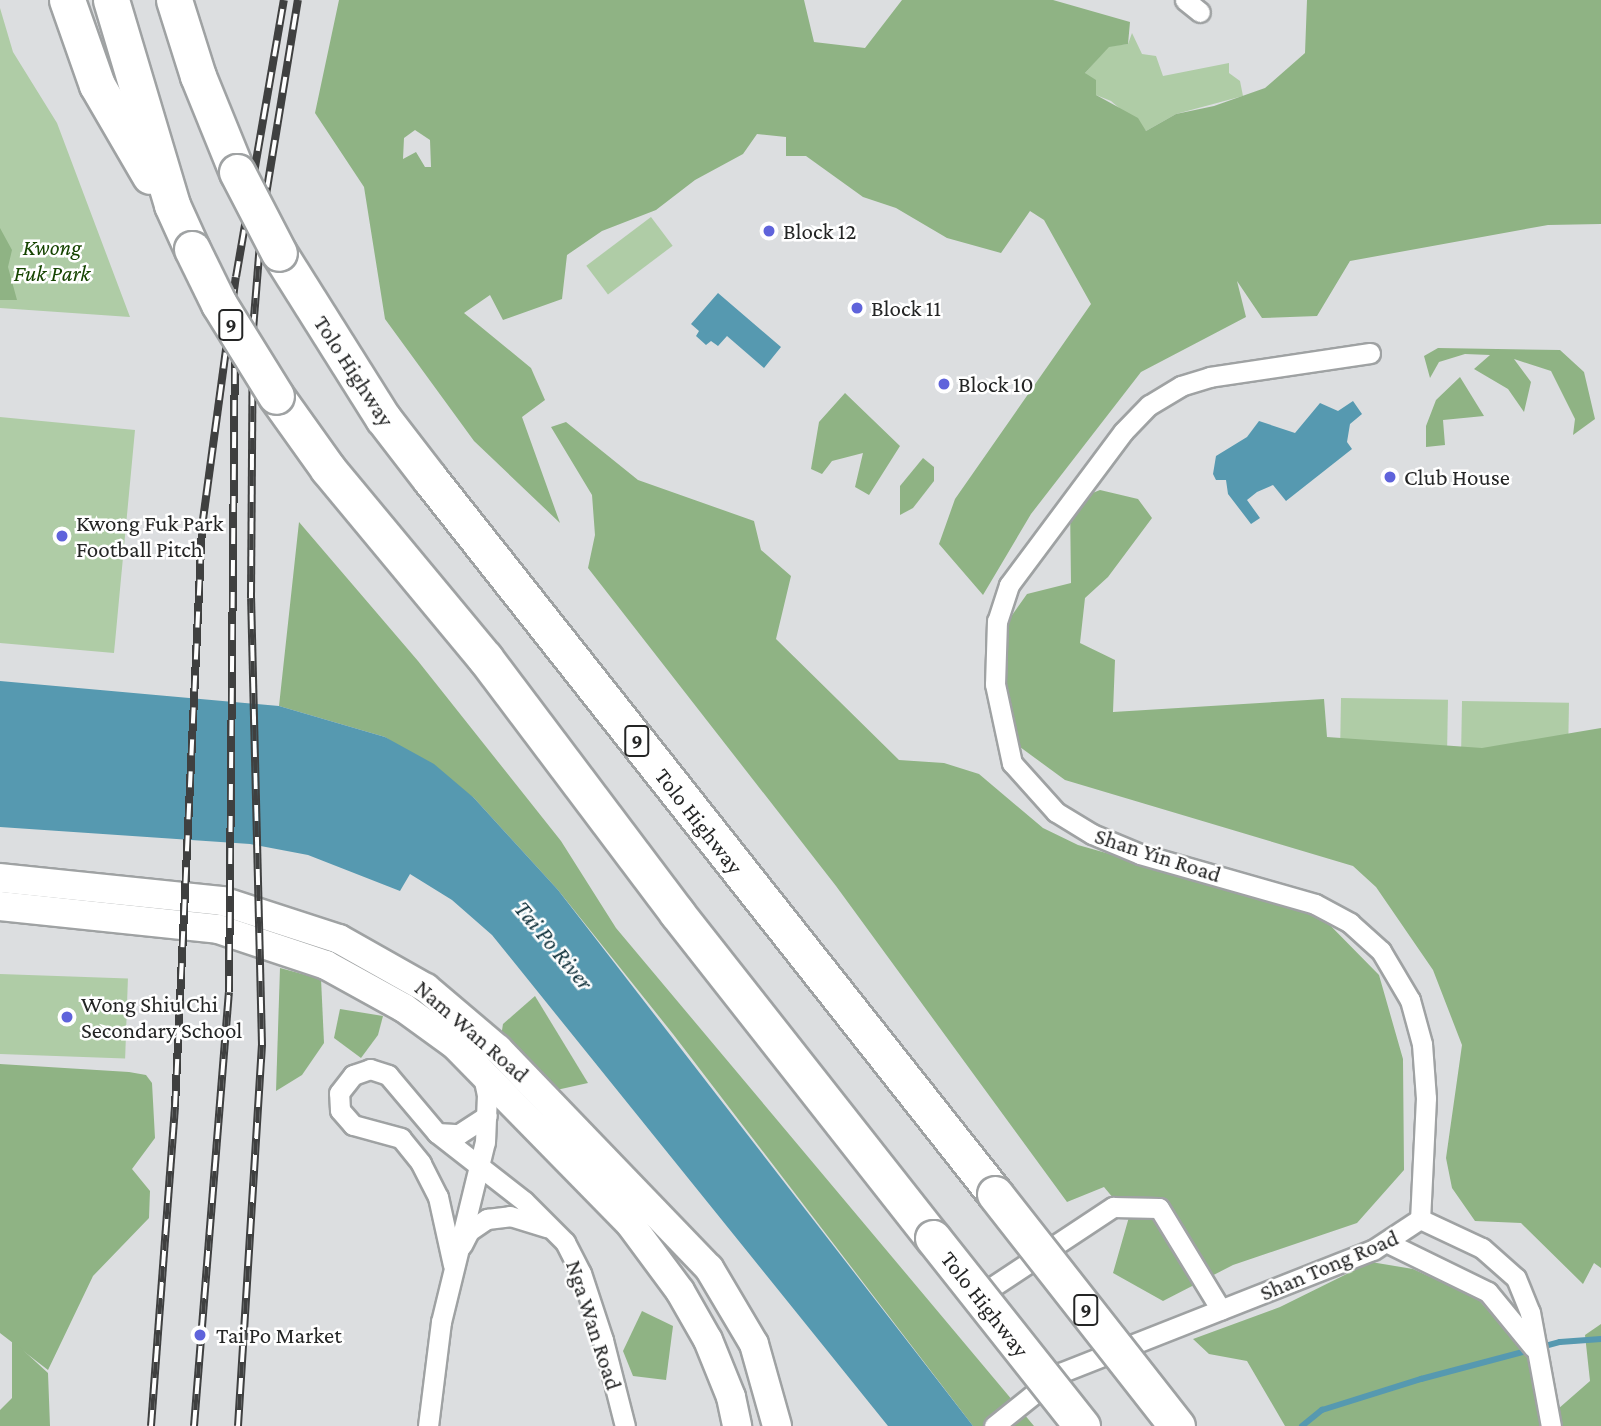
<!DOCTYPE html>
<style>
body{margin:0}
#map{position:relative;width:1601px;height:1426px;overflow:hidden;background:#dcdee0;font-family:"Crimson Pro",serif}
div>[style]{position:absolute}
.green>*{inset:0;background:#afcca6;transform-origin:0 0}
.forest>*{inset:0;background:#8fb384}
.water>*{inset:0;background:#5699b0}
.stream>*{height:6px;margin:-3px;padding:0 3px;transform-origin:3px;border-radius:3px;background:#5699b0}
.roads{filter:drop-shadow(2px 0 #9fa2a3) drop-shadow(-2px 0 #9fa2a3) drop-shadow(0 2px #9fa2a3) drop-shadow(0 -2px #9fa2a3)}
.minor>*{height:19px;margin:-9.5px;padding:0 9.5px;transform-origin:9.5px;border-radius:9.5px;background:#fff}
.secondary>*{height:28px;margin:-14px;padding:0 14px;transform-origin:14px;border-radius:14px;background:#fff}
.motorway>*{height:35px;margin:-17.5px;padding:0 17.5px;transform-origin:17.5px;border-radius:17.5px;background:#fff}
.rail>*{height:8px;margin-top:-4px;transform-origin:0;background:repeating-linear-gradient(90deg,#fff 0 16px,#3f4040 0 32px);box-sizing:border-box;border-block:2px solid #3f4040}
.bridges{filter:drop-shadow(2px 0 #9fa2a3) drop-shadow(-2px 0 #9fa2a3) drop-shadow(0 2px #9fa2a3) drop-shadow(0 -2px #9fa2a3)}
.motorway-bridge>*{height:35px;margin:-17.5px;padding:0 17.5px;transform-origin:17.5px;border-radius:17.5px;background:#fff}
.dots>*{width:19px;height:19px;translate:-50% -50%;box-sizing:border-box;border:4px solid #fff;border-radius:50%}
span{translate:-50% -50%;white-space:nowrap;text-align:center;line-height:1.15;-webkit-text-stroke:5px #fff;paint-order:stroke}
.shield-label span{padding:2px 5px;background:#fff;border:2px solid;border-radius:5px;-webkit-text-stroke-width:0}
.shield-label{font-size:21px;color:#242525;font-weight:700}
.poi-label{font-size:23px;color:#242525}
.left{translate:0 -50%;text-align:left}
.park-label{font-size:23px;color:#154400;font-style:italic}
.street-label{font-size:23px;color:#242525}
.water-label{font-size:24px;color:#0e2f39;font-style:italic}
</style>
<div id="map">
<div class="green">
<i style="clip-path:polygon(0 8px,13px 52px,57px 123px,130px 317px,0 308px)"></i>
<i style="clip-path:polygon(1132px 33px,1142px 54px,1156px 56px,1163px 76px,1229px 63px,1229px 73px,1240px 81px,1243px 96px,1176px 114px,1146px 131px,1111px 101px,1096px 95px,1085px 73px,1109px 46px,1128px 44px)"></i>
<i style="left:651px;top:217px;width:36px;height:81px;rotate:53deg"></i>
<i style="clip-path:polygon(0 417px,135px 430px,114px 653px,0 643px)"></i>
<i style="left:1341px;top:698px;width:107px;height:60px;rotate:1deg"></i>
<i style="left:1462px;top:701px;width:107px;height:59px;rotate:1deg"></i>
<i style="left:0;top:974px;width:128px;height:80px;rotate:2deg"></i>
</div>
<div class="forest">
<i style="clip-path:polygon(evenodd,339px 0,804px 0,814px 42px,865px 48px,902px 0,1053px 0,1130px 22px,1128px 44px,1109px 47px,1085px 73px,1096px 80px,1096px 95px,1138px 118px,1146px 131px,1176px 114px,1214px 106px,1265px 88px,1305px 53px,1307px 0,1601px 0,1601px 224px,1548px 225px,1350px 261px,1317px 316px,1262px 318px,1237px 281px,1246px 317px,1141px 372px,1031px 514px,983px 595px,939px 544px,955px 499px,1091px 304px,1044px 220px,1030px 211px,1001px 253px,947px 238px,896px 208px,863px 197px,806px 156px,786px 156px,786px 137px,757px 134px,743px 154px,695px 180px,656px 210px,602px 231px,567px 255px,562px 299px,503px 320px,490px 295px,464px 313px,531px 368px,545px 400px,522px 417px,560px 523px,474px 441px,385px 319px,364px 187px,315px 113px,339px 0,415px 130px,430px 140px,431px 167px,425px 167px,416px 152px,403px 159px,404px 138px,415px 130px)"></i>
<i style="clip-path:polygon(0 228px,12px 250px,8px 267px,17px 300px,0 300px)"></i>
<i style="clip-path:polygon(1438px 348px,1560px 350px,1584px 372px,1595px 419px,1573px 435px,1575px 419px,1551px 371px,1514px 359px,1531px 382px,1524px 412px,1508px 389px,1474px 369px,1490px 355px,1465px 354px,1439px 362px,1430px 378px,1424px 356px)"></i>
<i style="clip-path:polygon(1460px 377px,1484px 416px,1443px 420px,1445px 445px,1426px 447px,1426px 426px,1436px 400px)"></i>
<i style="clip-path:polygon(845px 393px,900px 446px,869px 495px,855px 487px,863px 453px,832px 461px,822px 474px,811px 469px,819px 422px)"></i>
<i style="clip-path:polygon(566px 422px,638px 480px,754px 521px,761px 550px,791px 576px,776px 639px,899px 760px,944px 763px,979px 774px,1043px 828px,1078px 845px,1318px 913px,1379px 975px,1403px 1059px,1404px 1170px,1357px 1223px,1233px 1265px,1163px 1301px,1113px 1273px,1129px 1217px,1104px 1187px,1067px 1202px,836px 886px,588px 568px,595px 535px,592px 495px,551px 427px)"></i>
<i style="clip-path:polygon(923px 458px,934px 467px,934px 481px,913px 508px,900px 515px,900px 486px)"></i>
<i style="clip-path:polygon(1100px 490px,1138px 499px,1152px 518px,1108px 577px,1085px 598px,1080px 643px,1115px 660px,1113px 712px,1324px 699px,1327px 737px,1482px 748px,1601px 728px,1601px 1268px,1594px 1263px,1583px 1284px,1521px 1223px,1475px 1221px,1452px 1188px,1446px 1158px,1462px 1045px,1433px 970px,1376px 887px,1353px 866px,1065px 780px,1020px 747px,999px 694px,998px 655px,1010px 618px,1027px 594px,1071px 583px,1070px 502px)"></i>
<i style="clip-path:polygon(299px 522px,418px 661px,561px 841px,616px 928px,1034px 1426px,973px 1426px,673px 1034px,558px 890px,474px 798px,385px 737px,279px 706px)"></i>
<i style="clip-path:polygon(280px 968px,321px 979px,324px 1043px,302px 1075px,276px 1091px)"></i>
<i style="clip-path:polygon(535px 996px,588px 1083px,534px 1095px,500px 1043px,503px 1024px)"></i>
<i style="clip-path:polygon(340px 1009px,383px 1016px,378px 1035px,361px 1058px,334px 1038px)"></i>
<i style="clip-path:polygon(0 1064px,129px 1072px,146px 1075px,152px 1083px,155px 1138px,132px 1169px,150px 1191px,149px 1218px,93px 1276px,48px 1370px,0 1333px)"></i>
<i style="clip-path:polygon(1371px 1262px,1413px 1269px,1477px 1298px,1520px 1345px,1535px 1371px,1541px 1426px,1285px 1426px,1247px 1361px,1209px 1354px,1193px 1339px,1280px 1307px)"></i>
<i style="clip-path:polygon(642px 1311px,673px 1326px,666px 1380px,633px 1376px,623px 1351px)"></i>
<i style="clip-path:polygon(1601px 1324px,1601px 1426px,1563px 1426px,1558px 1409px,1590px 1381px,1585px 1335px)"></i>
<i style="clip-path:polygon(12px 1340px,48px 1373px,50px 1426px,0 1426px,0 1410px,12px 1398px)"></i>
</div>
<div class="water">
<i style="clip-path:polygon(718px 293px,781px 347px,764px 368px,727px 336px,718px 346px,711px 341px,706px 345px,696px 336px,699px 331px,691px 324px)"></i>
<i style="clip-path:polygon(1353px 401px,1362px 414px,1350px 424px,1347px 442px,1352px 449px,1286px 501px,1273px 485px,1257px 492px,1247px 500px,1260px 518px,1251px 524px,1228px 494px,1226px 480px,1216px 480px,1213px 474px,1216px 456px,1247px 437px,1259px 421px,1295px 433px,1320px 403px,1338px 411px)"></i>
<i style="clip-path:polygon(0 681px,279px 706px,385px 737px,434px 764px,474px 798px,558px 890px,973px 1426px,888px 1426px,492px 935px,452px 900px,410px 874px,400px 891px,308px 855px,250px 844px,0 827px)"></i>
</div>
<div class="stream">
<i style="left:1302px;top:1426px;width:26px;rotate:-39deg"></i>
<i style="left:1322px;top:1410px;width:104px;rotate:-17.4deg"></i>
<i style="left:1421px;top:1379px;width:144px;rotate:-14.9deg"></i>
<i style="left:1560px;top:1342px;width:41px;rotate:-4.2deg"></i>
</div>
<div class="roads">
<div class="minor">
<i style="left:1185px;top:0;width:19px;rotate:39deg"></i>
<i style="left:1370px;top:353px;width:162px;rotate:171.5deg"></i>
<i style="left:1210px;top:377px;width:30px;rotate:163deg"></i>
<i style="left:1181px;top:386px;width:37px;rotate:149deg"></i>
<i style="left:1149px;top:405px;width:37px;rotate:134deg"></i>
<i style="left:1123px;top:432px;width:191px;rotate:126.7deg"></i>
<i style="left:1009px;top:585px;width:38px;rotate:108deg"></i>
<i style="left:997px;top:621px;width:63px;rotate:91.8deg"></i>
<i style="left:995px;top:684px;width:81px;rotate:77.9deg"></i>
<i style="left:1012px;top:763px;width:66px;rotate:48.1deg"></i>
<i style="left:1056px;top:812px;width:42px;rotate:31.4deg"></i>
<i style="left:1092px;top:834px;width:52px;rotate:22.6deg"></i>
<i style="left:1140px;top:854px;width:182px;rotate:15.9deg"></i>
<i style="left:1315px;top:904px;width:40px;rotate:28deg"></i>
<i style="left:1350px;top:923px;width:42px;rotate:42.1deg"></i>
<i style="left:1381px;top:951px;width:57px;rotate:59.4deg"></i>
<i style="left:1410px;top:1000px;width:46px;rotate:74.7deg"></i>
<i style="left:1422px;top:1044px;width:54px;rotate:85.8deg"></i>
<i style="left:1426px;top:1098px;width:121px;rotate:92.8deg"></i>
<i style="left:437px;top:1133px;width:22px;rotate:3deg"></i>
<i style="left:459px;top:1134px;width:33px;rotate:-33deg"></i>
<i style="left:1420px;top:1219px;width:68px;rotate:25.1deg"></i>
<i style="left:1482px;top:1248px;width:45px;rotate:41.4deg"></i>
<i style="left:1516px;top:1278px;width:37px;rotate:68deg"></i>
<i style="left:1530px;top:1312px;width:116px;rotate:79.6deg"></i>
<i style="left:1388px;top:1243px;width:111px;rotate:26.1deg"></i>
<i style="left:1488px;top:1292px;width:72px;rotate:50.6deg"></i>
<i style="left:462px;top:1245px;width:16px;rotate:-63deg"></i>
<i style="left:469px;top:1231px;width:22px;rotate:-34deg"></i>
<i style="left:487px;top:1219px;width:23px;rotate:-7deg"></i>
<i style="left:510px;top:1216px;width:39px;rotate:17deg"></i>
<i style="left:453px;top:1265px;width:70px;rotate:-102.4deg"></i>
<i style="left:438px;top:1197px;width:38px;rotate:-117deg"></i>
<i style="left:421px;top:1163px;width:32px;rotate:-129deg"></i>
<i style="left:401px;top:1138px;width:50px;rotate:-164.8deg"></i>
<i style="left:353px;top:1125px;width:20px;rotate:-131deg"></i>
<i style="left:340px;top:1110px;width:17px;rotate:-93deg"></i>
<i style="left:339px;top:1093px;width:23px;rotate:-52deg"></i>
<i style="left:353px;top:1075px;width:18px;rotate:-19deg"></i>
<i style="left:370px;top:1069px;width:19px;rotate:18deg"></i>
<i style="left:388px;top:1075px;width:76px;rotate:49.8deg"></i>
<i style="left:437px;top:1133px;width:110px;rotate:38deg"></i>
<i style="left:524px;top:1201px;width:58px;rotate:45deg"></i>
<i style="left:565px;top:1242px;width:35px;rotate:63deg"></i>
<i style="left:581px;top:1273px;width:71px;rotate:71.8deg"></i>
<i style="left:603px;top:1340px;width:89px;rotate:75.7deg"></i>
<i style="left:991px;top:1307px;width:18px;rotate:-96deg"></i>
<i style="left:989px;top:1289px;width:149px;rotate:-33.5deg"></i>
<i style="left:1113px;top:1207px;width:46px;rotate:1.2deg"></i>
<i style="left:1159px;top:1208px;width:119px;rotate:58.7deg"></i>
<i style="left:428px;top:1426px;width:105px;rotate:-82.9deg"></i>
<i style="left:441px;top:1322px;width:185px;rotate:-76.3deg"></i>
<i style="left:485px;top:1142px;width:47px;rotate:-87.6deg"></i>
<i style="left:487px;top:1095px;width:24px;rotate:-102deg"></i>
<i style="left:994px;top:1426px;width:85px;rotate:-38.8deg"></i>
<i style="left:1060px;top:1373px;width:336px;rotate:-21.5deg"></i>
<i style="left:1373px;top:1250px;width:56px;rotate:-33.4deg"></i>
</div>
<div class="secondary">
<i style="left:0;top:878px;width:223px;rotate:5.9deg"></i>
<i style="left:222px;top:901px;width:123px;rotate:18deg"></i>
<i style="left:339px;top:939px;width:100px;rotate:29.4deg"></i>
<i style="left:426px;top:988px;width:94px;rotate:40.3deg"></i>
<i style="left:498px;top:1049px;width:304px;rotate:46.1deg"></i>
<i style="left:709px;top:1268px;width:88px;rotate:59.4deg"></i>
<i style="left:754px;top:1344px;width:85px;rotate:74.3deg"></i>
<i style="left:0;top:906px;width:219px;rotate:6deg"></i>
<i style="left:218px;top:929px;width:114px;rotate:18.4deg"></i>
<i style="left:326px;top:965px;width:89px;rotate:28.9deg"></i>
<i style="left:404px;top:1008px;width:63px;rotate:36deg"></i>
<i style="left:455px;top:1045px;width:252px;rotate:45.6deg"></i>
<i style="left:631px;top:1225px;width:82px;rotate:53.4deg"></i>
<i style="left:680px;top:1291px;width:56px;rotate:60.3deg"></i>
<i style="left:708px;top:1340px;width:61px;rotate:68deg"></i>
<i style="left:731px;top:1397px;width:30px;rotate:78deg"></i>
</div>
<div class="motorway">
<i style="left:67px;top:0;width:90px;rotate:70.6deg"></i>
<i style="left:97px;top:85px;width:105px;rotate:59.8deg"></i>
<i style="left:111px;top:0;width:214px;rotate:73.4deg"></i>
<i style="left:172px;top:205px;width:48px;rotate:65.6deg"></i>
<i style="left:174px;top:0;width:80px;rotate:72.5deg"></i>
<i style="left:198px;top:76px;width:104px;rotate:67.9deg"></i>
<i style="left:279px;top:253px;width:195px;rotate:57.8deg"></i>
<i style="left:383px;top:418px;width:77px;rotate:52.4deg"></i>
<i style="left:430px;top:479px;width:911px;rotate:51.68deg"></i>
<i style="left:276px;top:396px;width:90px;rotate:54.5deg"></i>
<i style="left:328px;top:469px;width:246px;rotate:50.3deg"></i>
<i style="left:485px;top:658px;width:319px;rotate:53deg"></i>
<i style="left:677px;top:913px;width:414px;rotate:51.8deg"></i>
</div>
</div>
<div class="rail">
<i style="left:151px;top:1426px;width:320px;rotate:-85.7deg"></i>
<i style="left:175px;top:1107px;width:581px;rotate:-87.33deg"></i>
<i style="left:202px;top:527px;width:252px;rotate:-82.3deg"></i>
<i style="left:236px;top:277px;width:281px;rotate:-80.2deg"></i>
<i style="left:194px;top:1426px;width:435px;rotate:-85.4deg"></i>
<i style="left:229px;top:992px;width:652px;rotate:-89.47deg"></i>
<i style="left:238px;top:1426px;width:382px;rotate:-86.4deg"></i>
<i style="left:262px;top:1045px;width:447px;rotate:-91.4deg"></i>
<i style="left:251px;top:598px;width:268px;rotate:-89.6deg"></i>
<i style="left:253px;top:330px;width:111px;rotate:-85.4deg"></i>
<i style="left:262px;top:219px;width:222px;rotate:-80.7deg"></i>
</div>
<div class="bridges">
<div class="motorway-bridge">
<i style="left:237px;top:172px;width:91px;rotate:62.6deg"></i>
<i style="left:192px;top:249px;width:61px;rotate:63.9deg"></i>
<i style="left:219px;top:304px;width:108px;rotate:58.2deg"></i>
<i style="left:995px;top:1194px;width:295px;rotate:51.9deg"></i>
<i style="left:933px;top:1238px;width:240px;rotate:51.6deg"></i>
</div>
</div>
<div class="dots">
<i style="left:769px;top:231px;background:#5f63db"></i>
<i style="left:857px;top:308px;background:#5f63db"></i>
<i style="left:944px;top:384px;background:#5f63db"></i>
<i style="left:1390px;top:477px;background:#5f63db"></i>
<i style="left:62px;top:536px;background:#5f63db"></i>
<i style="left:67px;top:1017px;background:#5f63db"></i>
<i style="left:200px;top:1335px;background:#5f63db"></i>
</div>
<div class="shield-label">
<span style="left:231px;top:325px">9</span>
<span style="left:637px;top:741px">9</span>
<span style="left:1086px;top:1310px">9</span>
</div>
<div class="poi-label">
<span class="left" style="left:783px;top:231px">Block 12</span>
<span class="left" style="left:871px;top:308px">Block 11</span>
<span class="left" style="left:958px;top:384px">Block 10</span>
<span class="left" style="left:1404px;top:477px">Club House</span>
<span class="left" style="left:76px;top:536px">Kwong Fuk Park<br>Football Pitch</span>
<span class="left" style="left:81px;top:1017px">Wong Shiu Chi<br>Secondary School</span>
<span class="left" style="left:216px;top:1335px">Tai Po Market</span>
</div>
<div class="park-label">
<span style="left:52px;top:260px">Kwong<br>Fuk Park</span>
</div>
<div class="street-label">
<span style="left:354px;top:371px;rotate:57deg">Tolo Highway</span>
<span style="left:699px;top:821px;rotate:52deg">Tolo Highway</span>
<span style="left:1158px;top:855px;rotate:18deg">Shan Yin Road</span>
<span style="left:472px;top:1031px;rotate:41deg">Nam Wan Road</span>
<span style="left:1329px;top:1265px;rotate:-23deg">Shan Tong Road</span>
<span style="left:985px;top:1304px;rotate:52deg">Tolo Highway</span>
<span style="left:594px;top:1325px;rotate:72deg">Nga Wan Road</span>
</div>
<div class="water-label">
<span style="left:554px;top:945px;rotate:50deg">Tai Po River</span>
</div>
</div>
